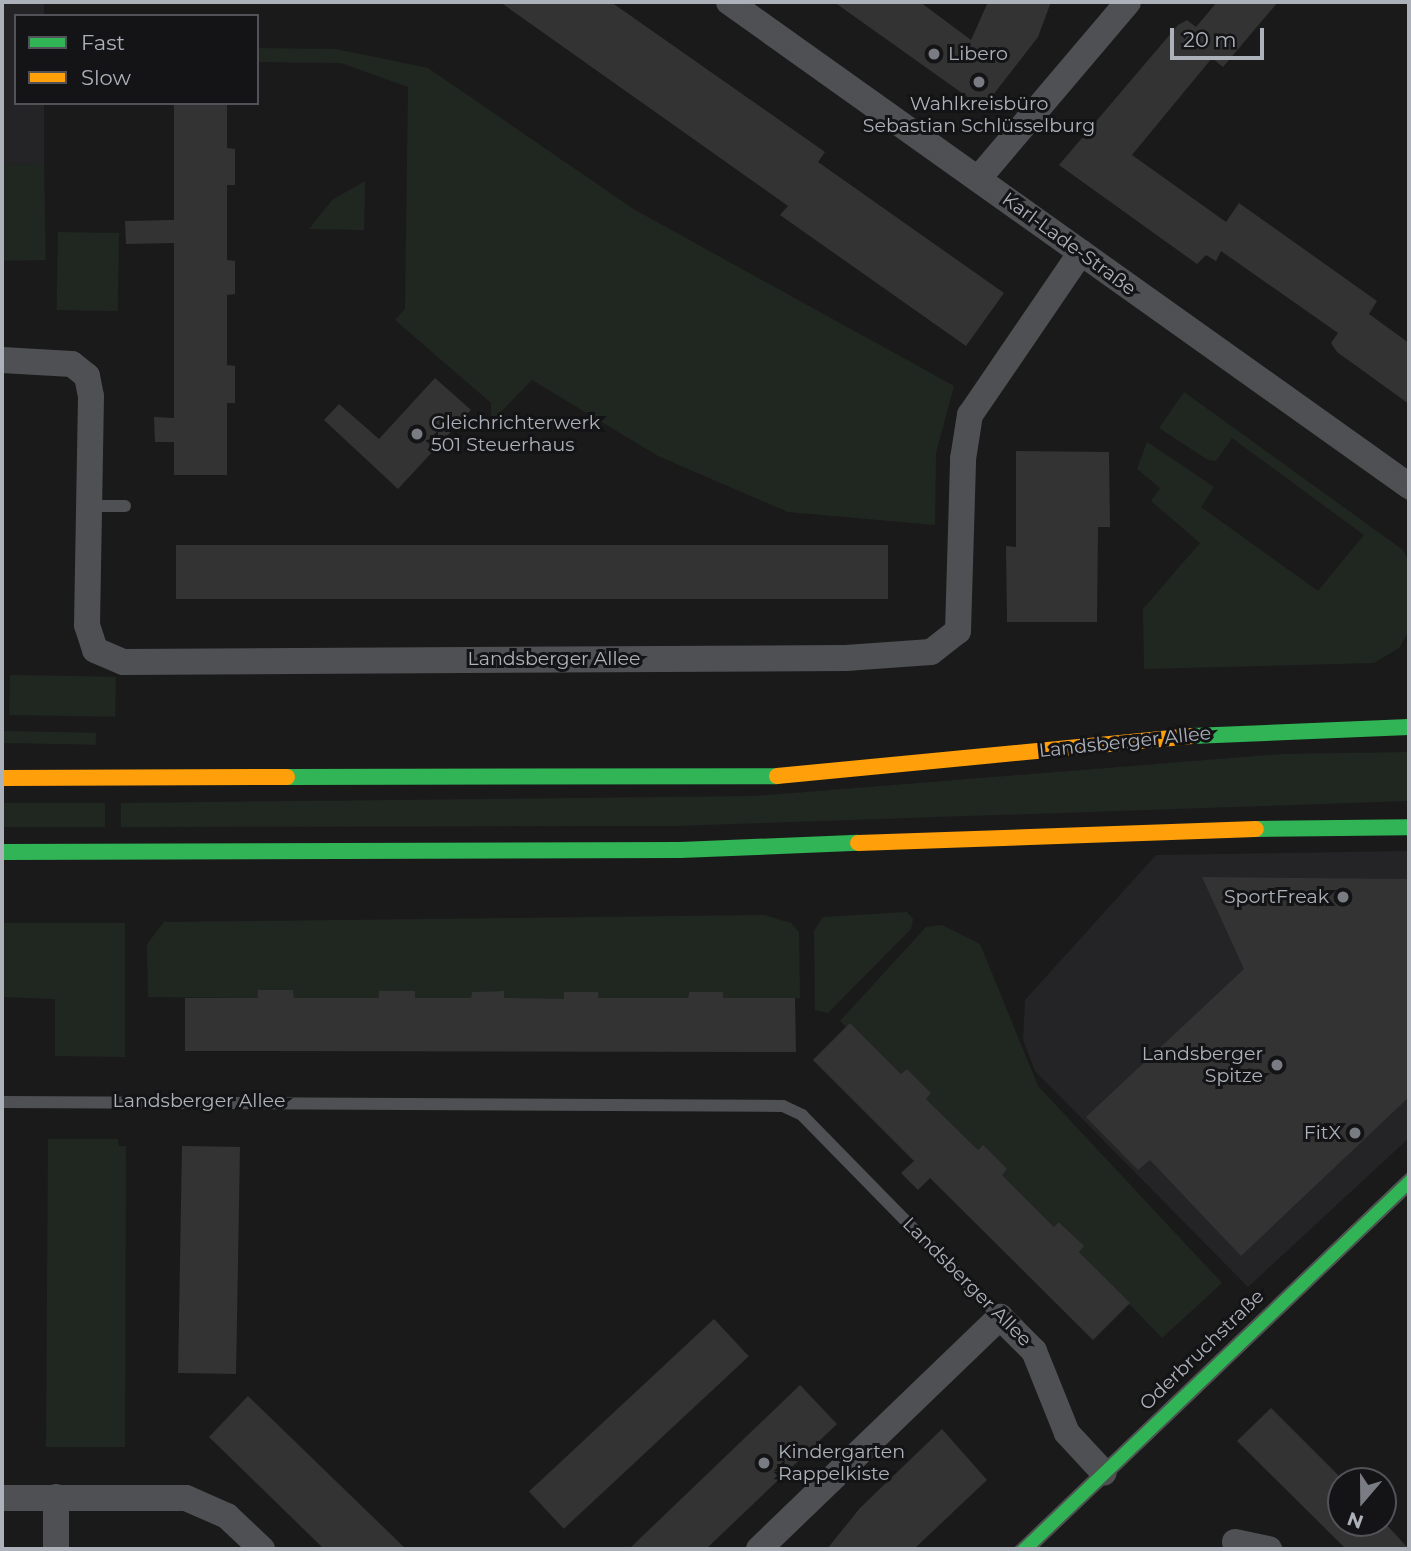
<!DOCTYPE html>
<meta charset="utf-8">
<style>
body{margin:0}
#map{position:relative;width:1411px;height:1551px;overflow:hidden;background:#1a1a1a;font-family:Montserrat,sans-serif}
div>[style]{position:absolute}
.built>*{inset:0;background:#242426}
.green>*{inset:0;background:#202721;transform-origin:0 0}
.building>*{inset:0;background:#333334;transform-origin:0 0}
.lane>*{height:12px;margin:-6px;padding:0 6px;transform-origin:6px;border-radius:6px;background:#4e5053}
.street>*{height:26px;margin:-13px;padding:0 13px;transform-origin:13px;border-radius:13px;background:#4e5053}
.fast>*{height:16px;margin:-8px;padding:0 8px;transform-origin:8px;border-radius:8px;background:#30b455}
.slow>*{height:16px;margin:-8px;padding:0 8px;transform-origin:8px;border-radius:8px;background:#ff9f0a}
.tram>*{height:2px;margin:-1px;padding:0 1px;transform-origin:1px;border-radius:1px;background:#4e5051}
.dots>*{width:19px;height:19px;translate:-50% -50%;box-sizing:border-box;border:4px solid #141416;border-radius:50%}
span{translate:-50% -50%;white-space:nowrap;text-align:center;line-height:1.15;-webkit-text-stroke:6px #141416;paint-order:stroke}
.poi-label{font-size:19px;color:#acb1ba}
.left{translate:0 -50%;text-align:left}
.right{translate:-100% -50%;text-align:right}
.street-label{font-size:19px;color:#acb1ba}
.frame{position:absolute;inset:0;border:4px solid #acb1ba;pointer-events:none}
.legend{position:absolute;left:14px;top:14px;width:245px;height:91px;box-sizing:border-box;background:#141416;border:2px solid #515358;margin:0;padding:9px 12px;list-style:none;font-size:21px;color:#acb1ba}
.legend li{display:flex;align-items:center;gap:14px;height:35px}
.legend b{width:35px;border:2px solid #515358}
.north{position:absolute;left:1327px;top:1467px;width:70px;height:70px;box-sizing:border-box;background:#141416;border:2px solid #515358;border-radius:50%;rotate:200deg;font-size:19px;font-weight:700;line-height:28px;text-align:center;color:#acb1ba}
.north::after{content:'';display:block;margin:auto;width:24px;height:32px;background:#797c82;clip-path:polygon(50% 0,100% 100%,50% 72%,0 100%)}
.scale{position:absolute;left:1170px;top:28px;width:94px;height:32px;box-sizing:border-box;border:4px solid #acb1ba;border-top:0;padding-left:9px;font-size:21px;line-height:24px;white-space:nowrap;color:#acb1ba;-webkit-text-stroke:5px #141416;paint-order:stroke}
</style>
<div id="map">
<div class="built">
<i style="clip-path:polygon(2px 2px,44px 2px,44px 16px,16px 16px,16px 103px,44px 103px,44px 164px,2px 165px)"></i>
<i style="clip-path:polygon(1409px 851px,1409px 1138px,1248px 1287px,1035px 1071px,1023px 1040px,1025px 1000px,1156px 855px)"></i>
</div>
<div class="green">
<i style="clip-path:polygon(257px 48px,336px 49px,428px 68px,635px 210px,954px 386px,936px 453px,935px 525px,788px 512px,658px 456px,532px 380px,491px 422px,491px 403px,395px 320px,405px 309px,408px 87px,341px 63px,257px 62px)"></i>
<i style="left:44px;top:164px;width:96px;height:42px;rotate:89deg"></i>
<i style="clip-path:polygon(365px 181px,364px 230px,309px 229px,332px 200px)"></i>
<i style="left:58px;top:232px;width:61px;height:78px;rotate:1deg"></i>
<i style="clip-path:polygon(1184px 392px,1403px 550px,1409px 561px,1409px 631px,1399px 648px,1374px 663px,1144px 669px,1143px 609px,1200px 543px,1151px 501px,1160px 488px,1137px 469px,1147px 442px,1214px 487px,1201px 507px,1318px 591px,1364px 535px,1232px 438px,1216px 461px,1208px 460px,1159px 428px)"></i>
<i style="left:10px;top:675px;width:106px;height:40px;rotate:1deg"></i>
<i style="left:2px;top:731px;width:94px;height:12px;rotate:1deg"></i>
<i style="clip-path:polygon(1409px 752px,1409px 801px,676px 826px,121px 827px,121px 803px,756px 796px,1282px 754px)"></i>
<i style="left:2px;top:803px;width:103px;height:24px"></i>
<i style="clip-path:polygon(907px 912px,913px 919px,911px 929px,828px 1013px,815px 1010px,814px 931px,823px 917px)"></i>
<i style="clip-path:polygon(764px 915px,791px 923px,799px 932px,800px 998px,723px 998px,723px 992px,689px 992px,688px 998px,598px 998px,598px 992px,564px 992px,564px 999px,504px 999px,503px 991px,472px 992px,471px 998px,415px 998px,379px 991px,379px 998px,294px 998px,293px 990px,258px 998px,148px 997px,147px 944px,164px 922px)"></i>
<i style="clip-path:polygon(2px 923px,125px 923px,125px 1057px,55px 1056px,55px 999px,2px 997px)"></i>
<i style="clip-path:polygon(942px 925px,980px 944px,1038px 1086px,1222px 1283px,1162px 1338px,1079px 1252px,1083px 1246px,1060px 1222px,1054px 1227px,1002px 1175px,982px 1146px,978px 1150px,926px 1099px,931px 1093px,907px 1069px,901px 1074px,850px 1023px,846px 1027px,840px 1021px,926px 927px)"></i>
<i style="clip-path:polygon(48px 1139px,118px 1139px,119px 1146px,126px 1146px,125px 1447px,46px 1447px)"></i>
</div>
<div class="building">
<i style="clip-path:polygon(500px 2px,611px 2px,825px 152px,818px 162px,1004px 293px,966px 346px,780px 215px,788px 206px)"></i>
<i style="clip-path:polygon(834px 2px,920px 2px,971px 40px,988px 2px,1051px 2px,1038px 37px,983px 108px)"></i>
<i style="clip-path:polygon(1217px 2px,1278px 2px,1223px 67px,1212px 58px,1132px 155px,1226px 222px,1239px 203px,1377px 301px,1369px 314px,1409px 343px,1409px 404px,1337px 352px,1331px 343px,1338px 333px,1221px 251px,1216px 261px,1206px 255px,1197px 264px,1059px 165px,1178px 25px,1187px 20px,1196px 27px)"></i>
<i style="clip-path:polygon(174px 103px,227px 103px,227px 148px,235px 149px,235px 185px,227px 185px,227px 260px,235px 261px,235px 294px,227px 295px,227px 365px,235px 366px,235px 403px,227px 403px,227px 475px,174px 475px,174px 442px,155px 442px,154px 417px,174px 418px,174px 243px,126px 244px,125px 221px,174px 220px)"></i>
<i style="clip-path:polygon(435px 378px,471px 410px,398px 489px,324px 420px,339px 404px,379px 439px)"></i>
<i style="clip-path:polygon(1016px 451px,1109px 452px,1110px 527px,1098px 527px,1097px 622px,1007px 622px,1006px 546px,1016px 547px)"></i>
<i style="left:176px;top:545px;width:712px;height:54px"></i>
<i style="clip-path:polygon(1202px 877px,1409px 879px,1409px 1097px,1241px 1256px,1150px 1160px,1138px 1170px,1086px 1117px,1244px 969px)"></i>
<i style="clip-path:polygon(258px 990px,293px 990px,294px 998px,379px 998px,379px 991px,415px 991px,415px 998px,471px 998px,472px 992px,504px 991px,504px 998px,564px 999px,564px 992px,598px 992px,598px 998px,688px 998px,689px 992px,723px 992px,723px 998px,795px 998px,796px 1052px,185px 1051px,185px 998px,258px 998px)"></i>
<i style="clip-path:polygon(850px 1023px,901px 1074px,907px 1069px,931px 1093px,926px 1099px,978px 1150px,983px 1145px,1007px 1169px,1002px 1175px,1054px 1227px,1059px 1222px,1084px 1246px,1079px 1252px,1130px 1303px,1093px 1340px,930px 1178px,918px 1190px,901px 1173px,914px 1161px,813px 1060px)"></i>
<i style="left:182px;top:1146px;width:58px;height:227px;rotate:1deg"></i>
<i style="left:714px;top:1319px;width:51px;height:253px;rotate:47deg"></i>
<i style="clip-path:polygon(800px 1385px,837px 1424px,706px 1549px,629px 1549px)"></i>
<i style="clip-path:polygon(248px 1396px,406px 1549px,324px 1549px,209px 1437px)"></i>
<i style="clip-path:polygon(1271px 1408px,1344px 1481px,1341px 1523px,1383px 1521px,1409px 1549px,1346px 1549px,1237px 1441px)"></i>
<i style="clip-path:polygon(942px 1429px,987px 1480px,914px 1549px,827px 1549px,860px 1508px)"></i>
</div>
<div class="lane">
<i style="left:89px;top:506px;width:36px"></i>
<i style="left:2px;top:1102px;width:781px;rotate:0.29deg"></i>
<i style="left:783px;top:1106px;width:21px;rotate:25deg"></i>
<i style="left:802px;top:1115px;width:283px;rotate:45.6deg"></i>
</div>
<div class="street">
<i style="left:729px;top:2px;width:835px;rotate:35.44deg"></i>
<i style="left:978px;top:179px;width:232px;rotate:-49.7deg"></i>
<i style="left:2px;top:360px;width:70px;rotate:3.3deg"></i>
<i style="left:72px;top:364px;width:19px;rotate:39deg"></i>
<i style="left:87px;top:376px;width:20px;rotate:79deg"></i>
<i style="left:91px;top:396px;width:229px;rotate:91deg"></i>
<i style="left:87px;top:625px;width:26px;rotate:72deg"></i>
<i style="left:95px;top:650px;width:30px;rotate:23deg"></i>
<i style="left:123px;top:662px;width:723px;rotate:-0.32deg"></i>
<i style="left:846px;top:658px;width:85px;rotate:-4deg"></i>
<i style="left:931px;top:652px;width:34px;rotate:-38deg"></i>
<i style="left:958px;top:631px;width:172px;rotate:-88.3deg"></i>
<i style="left:963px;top:459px;width:45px;rotate:-81deg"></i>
<i style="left:970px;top:415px;width:197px;rotate:-55.7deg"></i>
<i style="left:2px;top:1498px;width:184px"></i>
<i style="left:186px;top:1498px;width:45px;rotate:23.7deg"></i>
<i style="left:227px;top:1516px;width:48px;rotate:43.3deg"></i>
<i style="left:1235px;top:1542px;width:35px;rotate:12deg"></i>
<i style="left:56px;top:1549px;width:52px;rotate:-90deg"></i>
<i style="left:759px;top:1549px;width:335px;rotate:-43.9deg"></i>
<i style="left:1000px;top:1317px;width:48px;rotate:45deg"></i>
<i style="left:1034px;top:1351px;width:88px;rotate:68.1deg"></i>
<i style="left:1067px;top:1433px;width:54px;rotate:47.2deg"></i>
</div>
<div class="fast">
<i style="left:1192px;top:736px;width:217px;rotate:-2.4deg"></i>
<i style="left:287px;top:777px;width:490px;rotate:-0.1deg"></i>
<i style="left:1256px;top:829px;width:153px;rotate:-0.7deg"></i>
<i style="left:2px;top:852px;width:678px;rotate:-0.17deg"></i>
<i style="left:680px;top:850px;width:178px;rotate:-2.3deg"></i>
<i style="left:1025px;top:1549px;width:531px;rotate:-43.7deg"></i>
</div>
<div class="slow">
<i style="left:777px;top:776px;width:417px;rotate:-5.5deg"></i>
<i style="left:2px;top:778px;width:285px;rotate:-0.2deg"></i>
<i style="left:858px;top:843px;width:398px;rotate:-2deg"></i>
</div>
<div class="tram">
<i style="left:718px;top:2px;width:852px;rotate:35.78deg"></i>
<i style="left:744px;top:2px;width:817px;rotate:35.54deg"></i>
<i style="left:1014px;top:1549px;width:546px;rotate:-43.66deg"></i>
<i style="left:1036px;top:1549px;width:516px;rotate:-43.74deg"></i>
</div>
<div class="dots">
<i style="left:934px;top:54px;background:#797c82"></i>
<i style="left:979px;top:82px;background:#797c82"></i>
<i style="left:417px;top:434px;background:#797c82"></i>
<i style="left:1343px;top:897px;background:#797c82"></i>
<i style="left:1277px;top:1065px;background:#797c82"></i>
<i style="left:1355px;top:1133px;background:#797c82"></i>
<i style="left:764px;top:1463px;background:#797c82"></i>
</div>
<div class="poi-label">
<span class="left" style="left:948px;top:54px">Libero</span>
<span style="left:979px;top:115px">Wahlkreisbüro<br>Sebastian Schlüsselburg</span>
<span class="left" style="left:431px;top:434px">Gleichrichterwerk<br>501 Steuerhaus</span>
<span class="right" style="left:1329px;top:897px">SportFreak</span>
<span class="right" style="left:1263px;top:1065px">Landsberger<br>Spitze</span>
<span class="right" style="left:1341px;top:1133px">FitX</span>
<span class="left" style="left:778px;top:1463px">Kindergarten<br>Rappelkiste</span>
</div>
<div class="street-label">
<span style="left:1069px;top:244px;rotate:36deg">Karl-Lade-Straße</span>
<span style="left:554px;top:659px">Landsberger Allee</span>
<span style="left:1125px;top:742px;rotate:-6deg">Landsberger Allee</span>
<span style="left:199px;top:1101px">Landsberger Allee</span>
<span style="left:967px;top:1282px;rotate:45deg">Landsberger Allee</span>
<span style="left:1202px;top:1350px;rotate:-44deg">Oderbruchstraße</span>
</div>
<div class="frame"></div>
<ul class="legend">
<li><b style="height:9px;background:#30b455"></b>Fast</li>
<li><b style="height:9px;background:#ff9f0a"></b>Slow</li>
</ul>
<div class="north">N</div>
<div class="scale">20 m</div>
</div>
